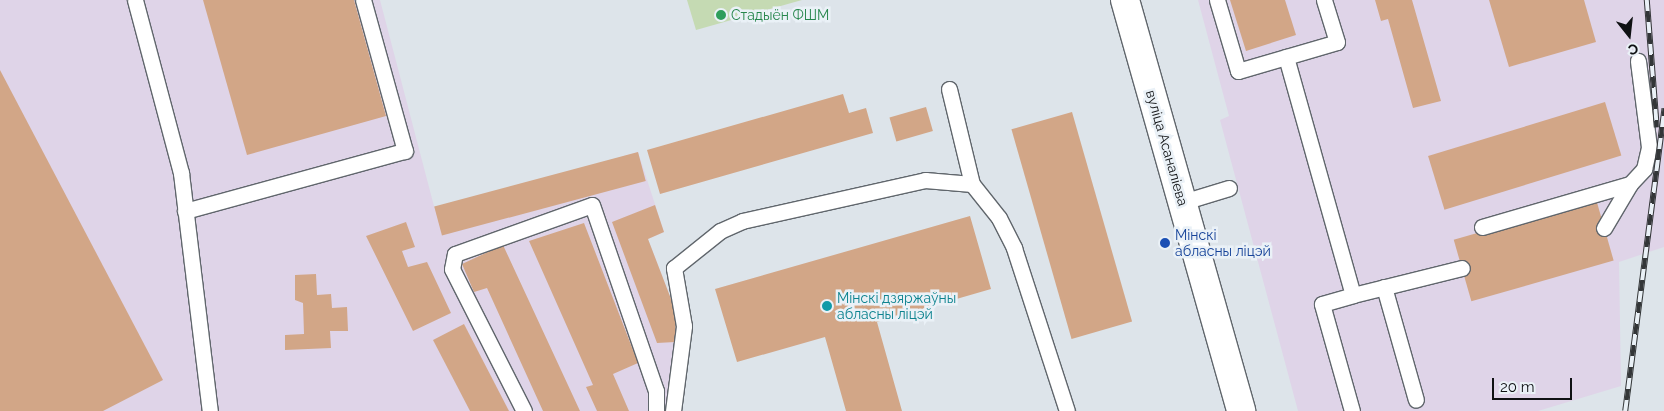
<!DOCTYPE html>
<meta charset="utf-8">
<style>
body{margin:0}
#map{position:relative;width:1664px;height:411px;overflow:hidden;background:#dde4ea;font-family:Raleway,sans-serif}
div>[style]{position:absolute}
.industrial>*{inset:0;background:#dfd4e8}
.green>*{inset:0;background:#c5dab3}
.building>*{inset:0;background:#d2a687;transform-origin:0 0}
.roads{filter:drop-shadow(1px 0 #60666c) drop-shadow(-1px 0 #60666c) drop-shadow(0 1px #60666c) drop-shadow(0 -1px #60666c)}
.lane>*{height:15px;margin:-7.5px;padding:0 7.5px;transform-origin:7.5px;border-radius:7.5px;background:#fff}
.secondary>*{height:28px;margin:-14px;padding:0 14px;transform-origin:14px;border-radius:14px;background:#fff}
.rail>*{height:5.5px;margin-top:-2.75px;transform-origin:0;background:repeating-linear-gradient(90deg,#eaf1f7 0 11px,#333638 0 22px);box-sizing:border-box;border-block:1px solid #333638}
.dots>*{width:14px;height:14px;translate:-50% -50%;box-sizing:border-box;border:2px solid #eaf1f7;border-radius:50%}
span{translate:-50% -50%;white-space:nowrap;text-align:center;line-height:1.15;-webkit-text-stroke:5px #eaf1f7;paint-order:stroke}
.leisure-label{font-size:14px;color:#27864d}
.left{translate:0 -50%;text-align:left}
.street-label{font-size:14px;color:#0f1113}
.transit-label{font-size:14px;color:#164399}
.culture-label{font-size:14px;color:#0d838f}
.north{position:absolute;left:1604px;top:10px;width:50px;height:50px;-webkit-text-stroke:4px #eaf1f7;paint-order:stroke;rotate:164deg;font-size:14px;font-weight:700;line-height:20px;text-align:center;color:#0f1113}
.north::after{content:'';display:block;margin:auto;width:18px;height:22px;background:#0f1113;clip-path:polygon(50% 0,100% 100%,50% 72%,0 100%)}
.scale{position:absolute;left:1492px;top:378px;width:80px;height:22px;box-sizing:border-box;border:2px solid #0f1113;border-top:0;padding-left:6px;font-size:15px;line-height:18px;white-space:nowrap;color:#0f1113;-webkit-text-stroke:4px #eaf1f7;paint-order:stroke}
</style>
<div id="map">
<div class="industrial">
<i style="clip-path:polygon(0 0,380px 0,435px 210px,638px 152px,664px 232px,648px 239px,676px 312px,671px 411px,0 411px)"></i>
<i style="clip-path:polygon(1198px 0,1664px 0,1664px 247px,1619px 262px,1621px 386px,1538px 411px,1298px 411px,1220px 120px,1229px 116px)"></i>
</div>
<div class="green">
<i style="clip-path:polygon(687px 0,802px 0,696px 30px)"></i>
</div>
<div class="building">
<i style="clip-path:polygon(203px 0,354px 0,386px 116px,247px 155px)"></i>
<i style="clip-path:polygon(1230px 0,1285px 0,1296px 35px,1246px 51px)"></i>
<i style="clip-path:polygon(1375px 0,1412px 0,1441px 101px,1413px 108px,1388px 19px,1381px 21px)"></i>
<i style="clip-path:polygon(1489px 0,1584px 0,1596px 42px,1509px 67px)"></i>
<i style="clip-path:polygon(0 70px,163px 380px,103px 411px,0 411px)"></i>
<i style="clip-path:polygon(843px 94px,849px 113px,866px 108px,873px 133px,660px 194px,647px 150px)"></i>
<i style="left:1605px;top:102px;width:56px;height:185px;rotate:73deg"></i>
<i style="left:926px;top:107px;width:25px;height:38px;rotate:74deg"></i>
<i style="left:1072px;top:112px;width:218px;height:63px;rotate:74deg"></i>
<i style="left:638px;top:152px;width:30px;height:211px;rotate:75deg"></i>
<i style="left:1596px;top:199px;width:64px;height:148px;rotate:74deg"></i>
<i style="clip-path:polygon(655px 205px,664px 232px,648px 239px,676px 312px,675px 342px,657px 343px,612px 222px)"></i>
<i style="clip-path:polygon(970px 216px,991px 289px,877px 322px,902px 411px,846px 411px,825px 337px,737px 362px,715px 289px)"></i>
<i style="clip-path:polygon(406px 222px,415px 247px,402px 251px,408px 267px,427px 262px,451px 313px,413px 331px,366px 236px)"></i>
<i style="clip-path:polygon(584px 223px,638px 363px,613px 374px,629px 411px,597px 411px,586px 387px,593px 385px,529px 241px)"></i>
<i style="clip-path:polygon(503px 245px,580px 411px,543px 411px,487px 288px,474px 292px,462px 264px)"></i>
<i style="clip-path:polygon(316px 274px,317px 295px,331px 294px,332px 308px,347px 307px,348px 331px,330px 331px,331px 348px,285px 350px,285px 335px,304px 334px,303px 303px,295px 300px,295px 275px)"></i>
<i style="clip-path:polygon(464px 324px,509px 411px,470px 411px,433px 340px)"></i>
</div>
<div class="roads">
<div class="lane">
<i style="left:135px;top:0;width:179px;rotate:75.1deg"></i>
<i style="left:181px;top:173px;width:240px;rotate:83.1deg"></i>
<i style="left:1217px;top:0;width:74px;rotate:73.5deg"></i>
<i style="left:1238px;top:71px;width:103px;rotate:-16.3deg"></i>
<i style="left:1337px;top:42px;width:44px;rotate:-107.2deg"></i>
<i style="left:1286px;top:57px;width:247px;rotate:74.3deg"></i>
<i style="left:1353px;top:295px;width:112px;rotate:-13.9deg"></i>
<i style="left:949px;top:89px;width:98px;rotate:76.4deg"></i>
<i style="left:972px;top:184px;width:43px;rotate:51.5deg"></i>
<i style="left:999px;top:218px;width:34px;rotate:63deg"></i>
<i style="left:1014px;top:248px;width:171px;rotate:72deg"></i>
<i style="left:1183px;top:202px;width:48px;rotate:-16.9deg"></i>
<i style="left:185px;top:211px;width:228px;rotate:-15.3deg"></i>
<i style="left:405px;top:151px;width:157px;rotate:-105.5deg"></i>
<i style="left:1482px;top:227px;width:154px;rotate:-16.2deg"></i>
<i style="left:1630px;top:184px;width:21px;rotate:-47deg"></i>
<i style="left:1644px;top:169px;width:23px;rotate:-77deg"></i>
<i style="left:1649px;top:147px;width:87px;rotate:-97.3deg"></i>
<i style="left:1604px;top:228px;width:51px;rotate:-59.4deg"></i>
<i style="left:1384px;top:287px;width:117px;rotate:74.2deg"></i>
<i style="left:524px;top:411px;width:159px;rotate:-116.9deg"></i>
<i style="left:452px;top:269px;width:15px;rotate:-79deg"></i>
<i style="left:455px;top:254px;width:145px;rotate:-19.7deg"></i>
<i style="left:592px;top:205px;width:197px;rotate:71deg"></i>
<i style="left:656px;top:391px;width:20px;rotate:90deg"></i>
<i style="left:673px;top:411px;width:86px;rotate:-82.6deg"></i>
<i style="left:684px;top:326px;width:59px;rotate:-99.8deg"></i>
<i style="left:674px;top:268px;width:59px;rotate:-38.8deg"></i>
<i style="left:720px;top:231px;width:24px;rotate:-24deg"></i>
<i style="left:742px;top:221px;width:188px;rotate:-12.6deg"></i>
<i style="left:925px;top:180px;width:47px;rotate:4.9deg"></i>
<i style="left:1352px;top:411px;width:111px;rotate:-105.7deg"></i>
<i style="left:1322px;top:304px;width:32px;rotate:-16deg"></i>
</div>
<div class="secondary">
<i style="left:1125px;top:0;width:427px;rotate:74.2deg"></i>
</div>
</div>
<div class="rail">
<i style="left:1647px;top:0;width:128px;rotate:85.5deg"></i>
<i style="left:1625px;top:411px;width:305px;rotate:-82.6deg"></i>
</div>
<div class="dots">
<i style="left:721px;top:15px;background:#2e9e5b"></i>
<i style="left:1165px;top:243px;background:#1a4fb4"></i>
<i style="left:827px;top:306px;background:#0f9aa8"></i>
</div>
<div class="leisure-label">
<span class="left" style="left:731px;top:15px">Стадыён ФШМ</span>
</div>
<div class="street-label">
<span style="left:1167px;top:148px;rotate:74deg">вуліца Асаналіева</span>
</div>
<div class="transit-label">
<span class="left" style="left:1175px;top:243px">Мінскі<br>абласны ліцэй</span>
</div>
<div class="culture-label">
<span class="left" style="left:837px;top:306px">Мінскі дзяржаўны<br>абласны ліцэй</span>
</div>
<div class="north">С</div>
<div class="scale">20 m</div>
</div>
